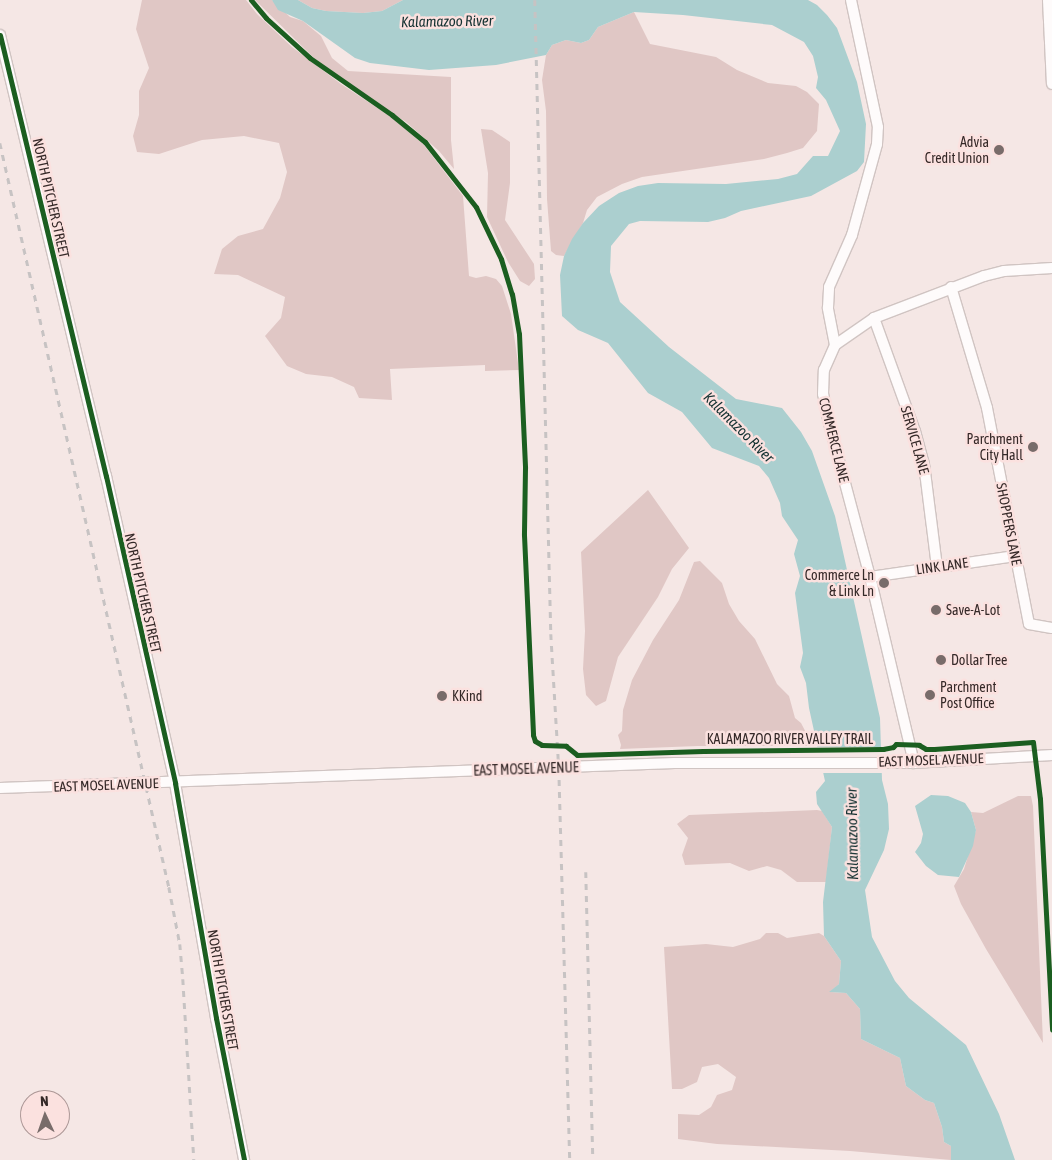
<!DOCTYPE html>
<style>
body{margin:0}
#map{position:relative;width:1052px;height:1160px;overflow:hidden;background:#f5e7e5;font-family:"Asap Condensed",sans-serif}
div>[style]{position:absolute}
.green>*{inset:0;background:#e0c7c5}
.water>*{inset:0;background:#abcfcf}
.pier>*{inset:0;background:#f5e7e5;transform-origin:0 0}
.roads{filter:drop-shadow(1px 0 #d0c4c2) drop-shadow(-1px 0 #d0c4c2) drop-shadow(0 1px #d0c4c2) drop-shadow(0 -1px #d0c4c2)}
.minor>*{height:10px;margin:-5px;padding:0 5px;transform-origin:5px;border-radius:5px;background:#fefbfb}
.rail>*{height:2.5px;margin-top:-1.25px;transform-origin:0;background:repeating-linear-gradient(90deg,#c7c3c3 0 6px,transparent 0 12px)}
.cycleway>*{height:5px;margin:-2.5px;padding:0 2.5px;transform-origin:2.5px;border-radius:2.5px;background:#1b5e20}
.dots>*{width:14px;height:14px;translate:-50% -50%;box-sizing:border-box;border:2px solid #fbe1df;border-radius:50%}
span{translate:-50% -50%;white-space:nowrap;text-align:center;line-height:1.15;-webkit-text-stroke:5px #fbe1df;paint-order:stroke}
.poi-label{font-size:14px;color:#352928}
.right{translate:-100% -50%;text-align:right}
.left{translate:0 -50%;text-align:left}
.street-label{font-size:14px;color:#352928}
.water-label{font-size:15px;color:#133131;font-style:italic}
.north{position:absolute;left:20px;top:1090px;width:50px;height:50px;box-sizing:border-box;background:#fbe1df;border:1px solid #ac9796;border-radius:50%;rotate:357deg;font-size:14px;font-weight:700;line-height:20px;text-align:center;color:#352928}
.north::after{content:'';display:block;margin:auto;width:18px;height:22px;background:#786c6a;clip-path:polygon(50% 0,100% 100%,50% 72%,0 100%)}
</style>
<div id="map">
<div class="green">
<i style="clip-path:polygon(142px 0,246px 0,257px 14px,292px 47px,341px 84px,391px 117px,424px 145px,463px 196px,469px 276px,476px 278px,486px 276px,496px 279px,502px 286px,511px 314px,519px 370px,485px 371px,485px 365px,390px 369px,392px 400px,359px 398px,354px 387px,332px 377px,306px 374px,287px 366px,265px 336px,281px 318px,285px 297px,238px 275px,214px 274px,222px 249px,238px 236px,263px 229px,280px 198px,287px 172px,279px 143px,244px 136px,202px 140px,159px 154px,137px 152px,133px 136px,139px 115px,139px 91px,149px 68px,136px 29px)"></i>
<i style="clip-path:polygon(255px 0,272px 0,290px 17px,303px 21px,321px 36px,332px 58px,348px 71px,451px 77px,451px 140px,454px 169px,439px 151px,406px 122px,343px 81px,313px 57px)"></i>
<i style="clip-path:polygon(298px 0,403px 0,382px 11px,363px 13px,326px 11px,312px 8px)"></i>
<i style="clip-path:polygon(634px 12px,650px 44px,716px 57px,737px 70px,768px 83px,796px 86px,807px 92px,819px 104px,817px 131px,803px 148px,787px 153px,764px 159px,642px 177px,622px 184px,597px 197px,587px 210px,583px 223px,564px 256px,556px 255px,551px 251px,547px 199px,546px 111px,542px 80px,546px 55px,552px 45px,566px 40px,581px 43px,589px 40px,598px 27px)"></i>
<i style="clip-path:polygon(481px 129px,492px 130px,510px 142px,510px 183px,505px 220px,534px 264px,535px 279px,529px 286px,520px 281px,508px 262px,487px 217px,488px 173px)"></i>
<i style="clip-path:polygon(648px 490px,689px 548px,672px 569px,658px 597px,618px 657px,606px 701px,596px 706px,586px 695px,583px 669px,585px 631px,581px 552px)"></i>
<i style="clip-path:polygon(700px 561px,722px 583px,729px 604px,739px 621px,755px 639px,777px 684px,789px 696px,795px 718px,801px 723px,813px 746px,698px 746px,620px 749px,621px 745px,618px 735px,622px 731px,623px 710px,632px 680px,653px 640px,679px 600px,694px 562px)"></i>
<i style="clip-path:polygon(1018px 796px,1031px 796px,1033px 806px,1043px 1043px,986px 949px,961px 904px,954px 886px,964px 869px,976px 830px,971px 812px,983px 813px)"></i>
<i style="clip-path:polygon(817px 810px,822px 811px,832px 827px,826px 882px,797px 882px,781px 870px,767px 866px,749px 871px,730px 863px,685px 865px,682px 855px,688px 838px,677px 824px,689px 815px)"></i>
<i style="clip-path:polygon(766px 933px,778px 933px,787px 938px,819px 933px,824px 936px,841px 961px,839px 984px,830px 992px,846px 993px,860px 1009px,861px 1039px,900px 1058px,906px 1086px,925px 1100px,934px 1103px,942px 1127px,944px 1142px,951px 1146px,951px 1160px,850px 1151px,717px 1144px,678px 1139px,678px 1114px,699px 1115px,711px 1107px,717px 1095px,732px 1090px,736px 1077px,718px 1064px,702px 1067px,697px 1082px,682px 1089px,672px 1089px,664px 947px,706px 944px,733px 947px,760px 939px)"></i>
</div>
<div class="water">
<i style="clip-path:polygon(272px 0,298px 0,312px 8px,326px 11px,363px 13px,382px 11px,403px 0,808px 0,817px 5px,827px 15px,837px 28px,857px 82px,866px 124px,864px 162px,857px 171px,811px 196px,741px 211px,725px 218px,708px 222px,640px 221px,629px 224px,611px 246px,610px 272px,620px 302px,669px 347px,736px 399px,782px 408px,801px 432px,812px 451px,835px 516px,880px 718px,882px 780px,888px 804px,889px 829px,884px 850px,865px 890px,872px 937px,895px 981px,909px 998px,966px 1045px,999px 1114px,1015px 1160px,951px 1160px,951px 1146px,944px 1142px,942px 1127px,934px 1103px,925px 1100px,906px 1086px,900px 1058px,861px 1039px,860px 1009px,846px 993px,829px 992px,839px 984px,841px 961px,824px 936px,823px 902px,832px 827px,817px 804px,816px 792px,825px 781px,809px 708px,806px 683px,800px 667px,803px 653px,795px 593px,800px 576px,794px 554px,798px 540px,782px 516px,780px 503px,769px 478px,759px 466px,712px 448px,682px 412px,648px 393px,608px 343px,578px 330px,562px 316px,560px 275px,564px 256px,572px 239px,583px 223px,599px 206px,619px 193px,638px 186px,658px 183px,726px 184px,778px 179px,797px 174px,813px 156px,828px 156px,840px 131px,826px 100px,816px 88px,818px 77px,813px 56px,804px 42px,772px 25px,683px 15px,634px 12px,598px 27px,589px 40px,581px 43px,566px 40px,552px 45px,546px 55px,496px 65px,429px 70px,370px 63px,355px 58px,303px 21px,278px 10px)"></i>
<i style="clip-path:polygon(931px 795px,948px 796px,965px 803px,971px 812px,976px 830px,973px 846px,959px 877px,938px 875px,926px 866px,915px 852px,921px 843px,923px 834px,915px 806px)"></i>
</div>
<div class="pier">
<i style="left:815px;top:747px;width:68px;height:26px"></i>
</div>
<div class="roads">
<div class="minor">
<i style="left:1048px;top:0;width:84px;rotate:87.3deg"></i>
<i style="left:0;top:35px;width:454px;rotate:76.5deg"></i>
<i style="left:106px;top:476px;width:315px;rotate:77.3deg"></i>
<i style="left:175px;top:783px;width:239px;rotate:80.1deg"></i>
<i style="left:216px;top:1018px;width:145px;rotate:78.8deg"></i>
<i style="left:951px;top:287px;width:126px;rotate:73.4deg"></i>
<i style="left:987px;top:408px;width:220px;rotate:79deg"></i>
<i style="left:1029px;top:624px;width:23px;rotate:10deg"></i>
<i style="left:874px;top:318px;width:120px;rotate:70.1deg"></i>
<i style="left:915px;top:431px;width:34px;rotate:75deg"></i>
<i style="left:924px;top:464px;width:104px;rotate:82.8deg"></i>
<i style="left:835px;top:345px;width:38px;rotate:-101deg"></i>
<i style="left:828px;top:308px;width:21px;rotate:-87deg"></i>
<i style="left:829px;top:287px;width:57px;rotate:-66.1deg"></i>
<i style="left:852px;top:235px;width:94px;rotate:-74.6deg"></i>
<i style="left:877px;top:144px;width:17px;rotate:-87deg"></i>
<i style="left:878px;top:127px;width:130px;rotate:-102deg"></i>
<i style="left:870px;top:577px;width:147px;rotate:-8.2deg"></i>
<i style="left:914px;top:763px;width:191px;rotate:-103.3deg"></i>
<i style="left:870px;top:577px;width:163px;rotate:-104.9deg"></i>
<i style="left:828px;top:419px;width:25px;rotate:-101deg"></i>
<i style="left:823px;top:394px;width:24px;rotate:-88deg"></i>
<i style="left:824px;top:370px;width:27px;rotate:-66deg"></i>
<i style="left:835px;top:345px;width:47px;rotate:-34.7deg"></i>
<i style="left:874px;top:318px;width:118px;rotate:-20.9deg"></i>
<i style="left:984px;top:276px;width:21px;rotate:-14deg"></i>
<i style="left:1004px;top:271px;width:48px;rotate:-3.6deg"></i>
<i style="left:0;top:788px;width:675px;rotate:-2.12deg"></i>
<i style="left:675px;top:763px;width:239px"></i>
<i style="left:914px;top:763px;width:138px;rotate:-3.3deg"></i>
</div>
</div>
<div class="rail">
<i style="left:535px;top:0;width:634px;rotate:88.55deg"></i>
<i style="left:551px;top:634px;width:134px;rotate:86.6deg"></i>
<i style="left:559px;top:768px;width:392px;rotate:88.4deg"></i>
<i style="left:0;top:143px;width:763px;rotate:77.2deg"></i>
<i style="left:169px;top:887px;width:58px;rotate:79.1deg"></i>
<i style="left:180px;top:944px;width:35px;rotate:85deg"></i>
<i style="left:183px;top:979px;width:181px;rotate:86.5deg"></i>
<i style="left:586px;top:872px;width:288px;rotate:88.6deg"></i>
</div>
<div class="cycleway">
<i style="left:251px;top:0;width:23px;rotate:50deg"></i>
<i style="left:266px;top:18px;width:59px;rotate:42.3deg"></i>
<i style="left:310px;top:58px;width:100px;rotate:34.8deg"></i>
<i style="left:392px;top:115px;width:43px;rotate:39.3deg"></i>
<i style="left:425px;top:142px;width:83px;rotate:51.9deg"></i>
<i style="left:476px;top:207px;width:58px;rotate:64.3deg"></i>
<i style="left:501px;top:259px;width:37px;rotate:73deg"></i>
<i style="left:512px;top:294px;width:41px;rotate:80.1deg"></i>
<i style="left:519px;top:334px;width:134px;rotate:87.4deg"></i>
<i style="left:525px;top:468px;width:67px;rotate:90.9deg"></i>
<i style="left:524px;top:535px;width:200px;rotate:87.4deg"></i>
<i style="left:533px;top:735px;width:6px;rotate:72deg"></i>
<i style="left:535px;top:741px;width:8px;rotate:30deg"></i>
<i style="left:542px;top:745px;width:24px;rotate:2deg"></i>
<i style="left:566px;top:746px;width:14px;rotate:39deg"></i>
<i style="left:577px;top:755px;width:126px;rotate:-1.8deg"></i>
<i style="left:703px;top:751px;width:180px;rotate:-0.6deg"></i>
<i style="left:883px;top:749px;width:10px;rotate:-11deg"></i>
<i style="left:893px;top:747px;width:4px;rotate:-45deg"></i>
<i style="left:896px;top:744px;width:23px;rotate:2deg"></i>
<i style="left:919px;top:745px;width:8px;rotate:30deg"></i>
<i style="left:926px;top:749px;width:8px"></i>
<i style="left:934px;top:749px;width:99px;rotate:-4deg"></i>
<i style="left:1033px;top:742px;width:57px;rotate:83deg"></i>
<i style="left:1040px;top:799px;width:231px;rotate:87deg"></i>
<i style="left:0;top:35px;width:454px;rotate:76.5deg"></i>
<i style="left:106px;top:476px;width:315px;rotate:77.3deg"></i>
<i style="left:175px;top:783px;width:239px;rotate:80.1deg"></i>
<i style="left:216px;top:1018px;width:145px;rotate:78.8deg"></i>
</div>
<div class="dots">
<i style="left:999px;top:150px;background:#786c6a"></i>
<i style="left:1033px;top:447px;background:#786c6a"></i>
<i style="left:884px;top:583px;background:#786c6a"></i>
<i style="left:936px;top:610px;background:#786c6a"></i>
<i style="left:941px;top:660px;background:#786c6a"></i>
<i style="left:930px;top:695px;background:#786c6a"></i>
<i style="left:442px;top:696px;background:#786c6a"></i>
</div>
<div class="poi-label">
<span class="right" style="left:989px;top:150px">Advia<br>Credit Union</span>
<span class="right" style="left:1023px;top:447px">Parchment<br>City Hall</span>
<span class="right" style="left:874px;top:583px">Commerce Ln<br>&amp; Link Ln</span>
<span class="left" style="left:946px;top:610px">Save-A-Lot</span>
<span class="left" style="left:951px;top:660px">Dollar Tree</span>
<span class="left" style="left:940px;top:695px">Parchment<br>Post Office</span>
<span class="left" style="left:452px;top:696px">KKind</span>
</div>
<div class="street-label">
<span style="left:51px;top:198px;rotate:77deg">NORTH PITCHER STREET</span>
<span style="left:834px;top:440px;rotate:76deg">COMMERCE LANE</span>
<span style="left:915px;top:440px;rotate:74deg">SERVICE LANE</span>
<span style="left:1009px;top:524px;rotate:79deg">SHOPPERS LANE</span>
<span style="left:942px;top:566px;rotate:-8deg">LINK LANE</span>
<span style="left:143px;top:593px;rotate:77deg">NORTH PITCHER STREET</span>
<span style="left:790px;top:739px">KALAMAZOO RIVER VALLEY TRAIL</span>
<span style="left:931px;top:760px;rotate:-2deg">EAST MOSEL AVENUE</span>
<span style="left:526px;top:769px;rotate:-2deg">EAST MOSEL AVENUE</span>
<span style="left:106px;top:785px;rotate:-2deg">EAST MOSEL AVENUE</span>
<span style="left:223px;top:990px;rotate:80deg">NORTH PITCHER STREET</span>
</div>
<div class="water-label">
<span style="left:447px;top:21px;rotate:-1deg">Kalamazoo River</span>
<span style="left:739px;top:427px;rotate:45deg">Kalamazoo River</span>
<span style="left:852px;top:834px;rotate:-91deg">Kalamazoo River</span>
</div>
<div class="north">N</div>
</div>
